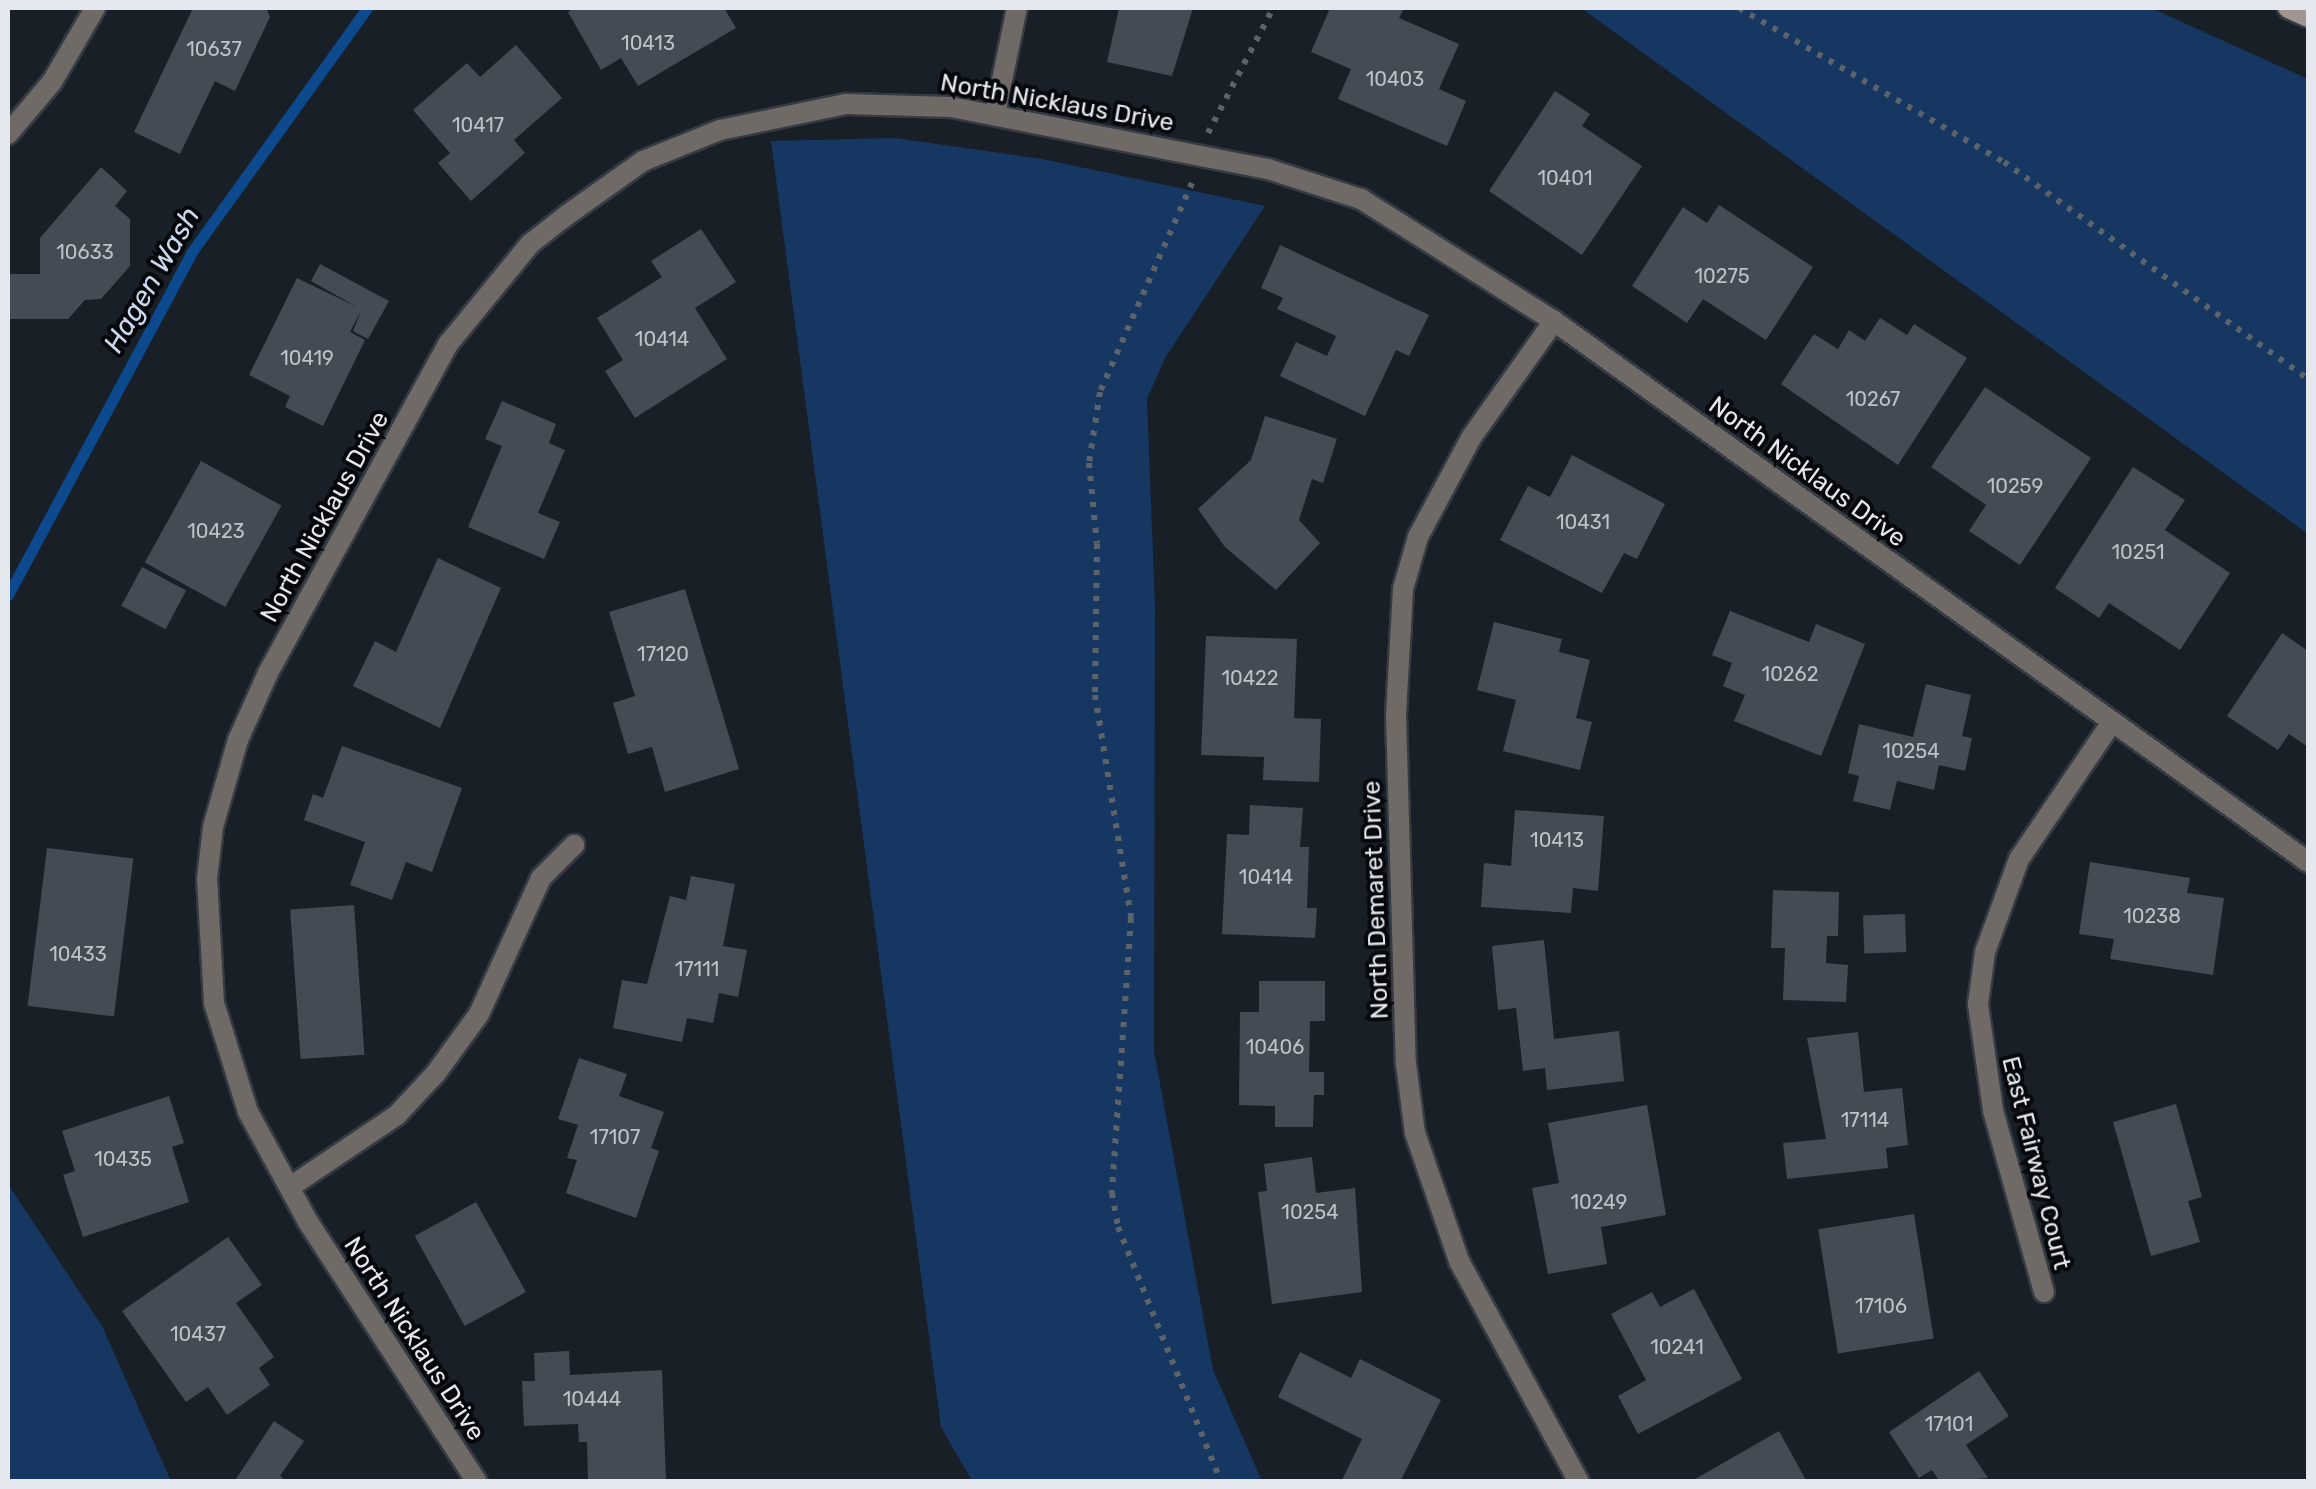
<!DOCTYPE html>
<style>
body{margin:0}
#map{position:relative;width:2316px;height:1489px;overflow:hidden;background:#181f27;font-family:Rubik,sans-serif}
div>[style]{position:absolute}
.green>*{inset:0;background:#153761}
.stream>*{height:11px;margin:-5.5px;padding:0 5.5px;transform-origin:5.5px;border-radius:5.5px;background:#0c498d}
.building>*{inset:0;background:#444b55;transform-origin:0 0}
.path>*{height:6px;margin-top:-3px;transform-origin:0;background:repeating-linear-gradient(90deg,#5d636b 0 5px,transparent 0 13px)}
.roads{filter:drop-shadow(2px 0 #353b43) drop-shadow(-2px 0 #353b43) drop-shadow(0 2px #353b43) drop-shadow(0 -2px #353b43)}
.minor>*{height:20px;margin:-10px;padding:0 10px;transform-origin:10px;border-radius:10px;background:#706a67}
.secondary>*{height:20px;margin:-10px;padding:0 10px;transform-origin:10px;border-radius:10px;background:#9f9591}
span{translate:-50% -50%;white-space:nowrap;text-align:center;line-height:1.15;-webkit-text-stroke:8px #06080c;paint-order:stroke}
.number-label{font-size:20px;color:#bdc2c8}
.number-label span{-webkit-text-stroke-width:0}
.street-label{font-size:25px;color:#e5e9ef}
.water-label{font-size:28px;color:#cad8ec;font-style:italic}
.frame{position:absolute;inset:0;border:10px solid #e5e9ef;pointer-events:none}
</style>
<div id="map">
<div class="green">
<i style="clip-path:polygon(1581px 8px,2151px 8px,2308px 79px,2308px 534px)"></i>
<i style="clip-path:polygon(895px 138px,1042px 159px,1265px 206px,1165px 358px,1147px 399px,1155px 606px,1154px 1051px,1213px 1370px,1262px 1481px,972px 1481px,941px 1427px,771px 141px)"></i>
<i style="clip-path:polygon(8px 1184px,102px 1326px,171px 1481px,8px 1481px)"></i>
</div>
<div class="stream">
<i style="left:8px;top:595px;width:388px;rotate:-61.8deg"></i>
<i style="left:191px;top:253px;width:302px;rotate:-54.3deg"></i>
</div>
<div class="building">
<i style="clip-path:polygon(193px 8px,266px 8px,270px 17px,235px 91px,215px 81px,180px 154px,134px 132px)"></i>
<i style="clip-path:polygon(575px 8px,724px 8px,736px 28px,638px 86px,621px 58px,601px 70px,568px 12px)"></i>
<i style="clip-path:polygon(1119px 8px,1193px 8px,1172px 76px,1107px 62px)"></i>
<i style="clip-path:polygon(1330px 8px,1404px 8px,1399px 18px,1459px 44px,1439px 89px,1466px 101px,1447px 146px,1338px 99px,1351px 69px,1311px 52px)"></i>
<i style="clip-path:polygon(516px 45px,562px 98px,514px 140px,525px 153px,471px 201px,438px 163px,450px 153px,413px 110px,467px 63px,480px 77px)"></i>
<i style="clip-path:polygon(1555px 91px,1590px 114px,1582px 126px,1642px 166px,1582px 255px,1489px 191px)"></i>
<i style="clip-path:polygon(101px 167px,127px 191px,115px 206px,130px 219px,130px 266px,101px 299px,85px 300px,68px 319px,8px 319px,8px 274px,40px 274px,40px 238px)"></i>
<i style="clip-path:polygon(1719px 205px,1813px 267px,1766px 340px,1703px 299px,1687px 323px,1632px 286px,1683px 207px,1707px 223px)"></i>
<i style="clip-path:polygon(701px 229px,736px 282px,695px 308px,727px 359px,635px 418px,605px 371px,623px 360px,597px 318px,662px 277px,651px 261px)"></i>
<i style="clip-path:polygon(1280px 245px,1429px 315px,1409px 356px,1396px 350px,1365px 416px,1280px 376px,1296px 342px,1327px 356px,1336px 336px,1277px 309px,1283px 298px,1261px 288px)"></i>
<i style="clip-path:polygon(320px 264px,389px 301px,368px 339px,353px 331px,362px 309px,350px 332px,365px 340px,323px 426px,285px 407px,290px 396px,249px 375px,297px 278px,357px 307px,311px 281px)"></i>
<i style="clip-path:polygon(1880px 318px,1907px 335px,1914px 324px,1967px 358px,1898px 465px,1781px 384px,1814px 334px,1838px 349px,1849px 330px,1865px 341px)"></i>
<i style="clip-path:polygon(1985px 387px,2091px 458px,2020px 565px,1969px 531px,1986px 505px,1931px 467px)"></i>
<i style="clip-path:polygon(502px 401px,556px 424px,549px 443px,565px 450px,538px 513px,560px 522px,544px 559px,468px 527px,502px 446px,485px 439px)"></i>
<i style="clip-path:polygon(1265px 416px,1337px 439px,1323px 483px,1312px 479px,1299px 520px,1320px 543px,1276px 590px,1225px 547px,1198px 509px,1251px 460px)"></i>
<i style="clip-path:polygon(1572px 455px,1665px 504px,1637px 559px,1624px 553px,1602px 593px,1500px 540px,1528px 486px,1550px 497px)"></i>
<i style="left:201px;top:461px;width:92px;height:116px;rotate:29deg"></i>
<i style="clip-path:polygon(2133px 467px,2185px 500px,2165px 530px,2230px 573px,2180px 650px,2109px 603px,2099px 618px,2055px 588px)"></i>
<i style="clip-path:polygon(438px 558px,501px 588px,440px 728px,353px 686px,375px 641px,396px 652px)"></i>
<i style="left:142px;top:567px;width:50px;height:44px;rotate:28deg"></i>
<i style="clip-path:polygon(685px 589px,739px 769px,665px 792px,652px 747px,628px 754px,613px 703px,635px 696px,609px 612px)"></i>
<i style="clip-path:polygon(1730px 611px,1809px 642px,1816px 624px,1865px 644px,1821px 756px,1734px 721px,1745px 695px,1723px 686px,1732px 663px,1712px 655px)"></i>
<i style="clip-path:polygon(1494px 622px,1562px 639px,1559px 652px,1590px 660px,1576px 718px,1592px 722px,1580px 770px,1503px 751px,1516px 700px,1477px 690px)"></i>
<i style="clip-path:polygon(2282px 633px,2308px 651px,2308px 747px,2289px 734px,2278px 750px,2227px 716px)"></i>
<i style="clip-path:polygon(1206px 636px,1297px 639px,1294px 718px,1321px 719px,1319px 782px,1263px 780px,1264px 757px,1201px 755px)"></i>
<i style="clip-path:polygon(1926px 684px,1971px 695px,1962px 736px,1972px 738px,1965px 771px,1939px 765px,1934px 790px,1897px 781px,1890px 810px,1853px 801px,1859px 776px,1848px 773px,1859px 724px,1913px 737px)"></i>
<i style="clip-path:polygon(342px 746px,462px 788px,432px 872px,406px 862px,392px 900px,350px 885px,365px 842px,304px 820px,313px 794px,323px 798px)"></i>
<i style="clip-path:polygon(1250px 805px,1303px 808px,1300px 847px,1309px 847px,1307px 908px,1317px 908px,1315px 938px,1222px 934px,1227px 834px,1249px 835px)"></i>
<i style="clip-path:polygon(1515px 810px,1604px 816px,1598px 891px,1573px 888px,1571px 913px,1481px 907px,1484px 863px,1511px 866px)"></i>
<i style="left:47px;top:848px;width:87px;height:159px;rotate:7deg"></i>
<i style="clip-path:polygon(2090px 862px,2190px 878px,2187px 893px,2224px 898px,2213px 975px,2110px 959px,2114px 939px,2079px 934px)"></i>
<i style="clip-path:polygon(691px 876px,735px 884px,723px 946px,747px 950px,738px 997px,719px 993px,713px 1023px,687px 1018px,682px 1042px,613px 1028px,622px 980px,647px 984px,670px 896px,686px 900px)"></i>
<i style="clip-path:polygon(1773px 890px,1839px 892px,1838px 936px,1827px 936px,1826px 963px,1848px 965px,1846px 1002px,1783px 1000px,1785px 948px,1771px 948px)"></i>
<i style="left:354px;top:905px;width:150px;height:64px;rotate:86deg"></i>
<i style="left:1905px;top:914px;width:38px;height:42px;rotate:88deg"></i>
<i style="clip-path:polygon(1544px 940px,1554px 1039px,1619px 1031px,1624px 1081px,1547px 1090px,1545px 1068px,1523px 1071px,1516px 1008px,1498px 1010px,1492px 946px)"></i>
<i style="clip-path:polygon(1259px 981px,1325px 981px,1325px 1021px,1310px 1021px,1309px 1072px,1324px 1072px,1324px 1095px,1314px 1095px,1313px 1127px,1275px 1127px,1275px 1106px,1239px 1105px,1240px 1012px,1259px 1012px)"></i>
<i style="clip-path:polygon(1858px 1032px,1864px 1092px,1902px 1088px,1908px 1145px,1886px 1148px,1888px 1168px,1787px 1179px,1783px 1143px,1826px 1139px,1807px 1038px)"></i>
<i style="clip-path:polygon(579px 1058px,627px 1074px,619px 1096px,664px 1112px,651px 1148px,659px 1151px,636px 1218px,566px 1193px,577px 1160px,567px 1158px,578px 1125px,558px 1119px)"></i>
<i style="clip-path:polygon(169px 1096px,184px 1143px,172px 1147px,189px 1202px,83px 1237px,63px 1175px,75px 1171px,62px 1131px)"></i>
<i style="clip-path:polygon(2176px 1104px,2202px 1197px,2188px 1201px,2200px 1242px,2151px 1256px,2113px 1122px)"></i>
<i style="clip-path:polygon(1647px 1105px,1666px 1215px,1601px 1227px,1607px 1264px,1548px 1274px,1532px 1188px,1559px 1183px,1548px 1123px)"></i>
<i style="clip-path:polygon(1312px 1157px,1316px 1193px,1355px 1188px,1362px 1292px,1272px 1304px,1258px 1192px,1267px 1191px,1264px 1164px)"></i>
<i style="left:476px;top:1202px;width:103px;height:70px;rotate:61deg"></i>
<i style="left:1914px;top:1214px;width:126px;height:97px;rotate:81deg"></i>
<i style="clip-path:polygon(228px 1237px,262px 1285px,236px 1303px,274px 1357px,259px 1368px,270px 1385px,227px 1415px,208px 1387px,186px 1402px,122px 1311px)"></i>
<i style="clip-path:polygon(1694px 1289px,1742px 1379px,1638px 1434px,1618px 1396px,1646px 1380px,1611px 1314px,1652px 1292px,1660px 1307px)"></i>
<i style="clip-path:polygon(569px 1351px,570px 1375px,662px 1370px,666px 1482px,588px 1482px,587px 1442px,579px 1442px,578px 1424px,524px 1426px,522px 1381px,535px 1381px,534px 1353px)"></i>
<i style="clip-path:polygon(1300px 1352px,1351px 1378px,1360px 1359px,1441px 1400px,1400px 1482px,1341px 1482px,1362px 1439px,1278px 1397px)"></i>
<i style="clip-path:polygon(1979px 1371px,2009px 1416px,1966px 1445px,1988px 1478px,1940px 1482px,1932px 1470px,1919px 1478px,1889px 1432px)"></i>
<i style="clip-path:polygon(274px 1421px,304px 1441px,280px 1476px,287px 1482px,234px 1482px)"></i>
<i style="clip-path:polygon(1779px 1431px,1807px 1482px,1690px 1482px)"></i>
</div>
<div class="path">
<i style="left:1739px;top:8px;width:306px;rotate:30.2deg"></i>
<i style="left:2004px;top:162px;width:374px;rotate:35.5deg"></i>
<i style="left:1208px;top:133px;width:141px;rotate:-62.5deg"></i>
<i style="left:1192px;top:183px;width:228px;rotate:113.8deg"></i>
<i style="left:1100px;top:392px;width:72px;rotate:98.8deg"></i>
<i style="left:1089px;top:463px;width:81px;rotate:84.4deg"></i>
<i style="left:1097px;top:544px;width:151px;rotate:90.8deg"></i>
<i style="left:1095px;top:695px;width:226px;rotate:80.8deg"></i>
<i style="left:1131px;top:918px;width:276px;rotate:94deg"></i>
<i style="left:1112px;top:1193px;width:35px;rotate:80deg"></i>
<i style="left:1118px;top:1227px;width:275px;rotate:68deg"></i>
</div>
<div class="roads">
<div class="minor">
<i style="left:995px;top:114px;width:108px;rotate:-78.3deg"></i>
<i style="left:8px;top:134px;width:68px;rotate:-49.8deg"></i>
<i style="left:52px;top:82px;width:86px;rotate:-59.8deg"></i>
<i style="left:1554px;top:321px;width:143px;rotate:125.4deg"></i>
<i style="left:1471px;top:438px;width:112px;rotate:118.2deg"></i>
<i style="left:1418px;top:537px;width:54px;rotate:106.1deg"></i>
<i style="left:1403px;top:589px;width:125px;rotate:93.2deg"></i>
<i style="left:1396px;top:714px;width:350px;rotate:88.4deg"></i>
<i style="left:1406px;top:1064px;width:70px;rotate:82.6deg"></i>
<i style="left:1415px;top:1133px;width:135px;rotate:71deg"></i>
<i style="left:1459px;top:1261px;width:251px;rotate:61.5deg"></i>
<i style="left:290px;top:1187px;width:129px;rotate:-33.9deg"></i>
<i style="left:397px;top:1115px;width:57px;rotate:-47.1deg"></i>
<i style="left:436px;top:1073px;width:73px;rotate:-53.9deg"></i>
<i style="left:479px;top:1014px;width:149px;rotate:-65.5deg"></i>
<i style="left:541px;top:878px;width:47px;rotate:-45deg"></i>
<i style="left:2044px;top:1292px;width:189px;rotate:-105.7deg"></i>
<i style="left:1993px;top:1110px;width:107px;rotate:-98.1deg"></i>
<i style="left:1978px;top:1004px;width:52px;rotate:-82.3deg"></i>
<i style="left:1985px;top:952px;width:99px;rotate:-69.9deg"></i>
<i style="left:2019px;top:859px;width:166px;rotate:-55.8deg"></i>
<i style="left:477px;top:1482px;width:312px;rotate:-123deg"></i>
<i style="left:307px;top:1220px;width:123px;rotate:-118.6deg"></i>
<i style="left:248px;top:1112px;width:114px;rotate:-107.3deg"></i>
<i style="left:214px;top:1003px;width:124px;rotate:-93.2deg"></i>
<i style="left:207px;top:879px;width:52px;rotate:-83.4deg"></i>
<i style="left:213px;top:827px;width:91px;rotate:-74deg"></i>
<i style="left:238px;top:740px;width:73px;rotate:-65.9deg"></i>
<i style="left:268px;top:673px;width:376px;rotate:-61.3deg"></i>
<i style="left:449px;top:343px;width:128px;rotate:-50.7deg"></i>
<i style="left:530px;top:244px;width:47px;rotate:-38.1deg"></i>
<i style="left:567px;top:215px;width:93px;rotate:-35.4deg"></i>
<i style="left:643px;top:161px;width:83px;rotate:-21.9deg"></i>
<i style="left:720px;top:130px;width:129px;rotate:-11.7deg"></i>
<i style="left:846px;top:104px;width:105px;rotate:1.6deg"></i>
<i style="left:951px;top:107px;width:323px;rotate:11.1deg"></i>
<i style="left:1268px;top:169px;width:98px;rotate:17.9deg"></i>
<i style="left:1361px;top:199px;width:228px;rotate:32.3deg"></i>
<i style="left:1554px;top:321px;width:928px;rotate:35.66deg"></i>
</div>
<div class="secondary">
<i style="left:2288px;top:8px;width:22px;rotate:24deg"></i>
</div>
</div>
<div class="number-label">
<span style="left:648px;top:43px">10413</span>
<span style="left:214px;top:49px">10637</span>
<span style="left:1395px;top:79px">10403</span>
<span style="left:478px;top:125px">10417</span>
<span style="left:1565px;top:178px">10401</span>
<span style="left:85px;top:252px">10633</span>
<span style="left:1722px;top:276px">10275</span>
<span style="left:662px;top:339px">10414</span>
<span style="left:307px;top:358px">10419</span>
<span style="left:1873px;top:399px">10267</span>
<span style="left:2015px;top:486px">10259</span>
<span style="left:1583px;top:522px">10431</span>
<span style="left:216px;top:531px">10423</span>
<span style="left:2138px;top:552px">10251</span>
<span style="left:663px;top:654px">17120</span>
<span style="left:1790px;top:674px">10262</span>
<span style="left:1250px;top:678px">10422</span>
<span style="left:1911px;top:751px">10254</span>
<span style="left:1557px;top:840px">10413</span>
<span style="left:1266px;top:877px">10414</span>
<span style="left:2152px;top:916px">10238</span>
<span style="left:78px;top:954px">10433</span>
<span style="left:697px;top:969px">17111</span>
<span style="left:1275px;top:1047px">10406</span>
<span style="left:1865px;top:1120px">17114</span>
<span style="left:615px;top:1137px">17107</span>
<span style="left:123px;top:1159px">10435</span>
<span style="left:1599px;top:1202px">10249</span>
<span style="left:1310px;top:1212px">10254</span>
<span style="left:1881px;top:1306px">17106</span>
<span style="left:198px;top:1334px">10437</span>
<span style="left:1677px;top:1347px">10241</span>
<span style="left:592px;top:1399px">10444</span>
<span style="left:1949px;top:1424px">17101</span>
</div>
<div class="street-label">
<span style="left:1057px;top:103px;rotate:10deg">North Nicklaus Drive</span>
<span style="left:1807px;top:472px;rotate:36deg">North Nicklaus Drive</span>
<span style="left:325px;top:517px;rotate:-61deg">North Nicklaus Drive</span>
<span style="left:1376px;top:900px;rotate:-92deg">North Demaret Drive</span>
<span style="left:2036px;top:1163px;rotate:76deg">East Fairway Court</span>
<span style="left:414px;top:1339px;rotate:57deg">North Nicklaus Drive</span>
</div>
<div class="water-label">
<span style="left:152px;top:280px;rotate:-60deg">Hagen Wash</span>
</div>
<div class="frame"></div>
</div>
